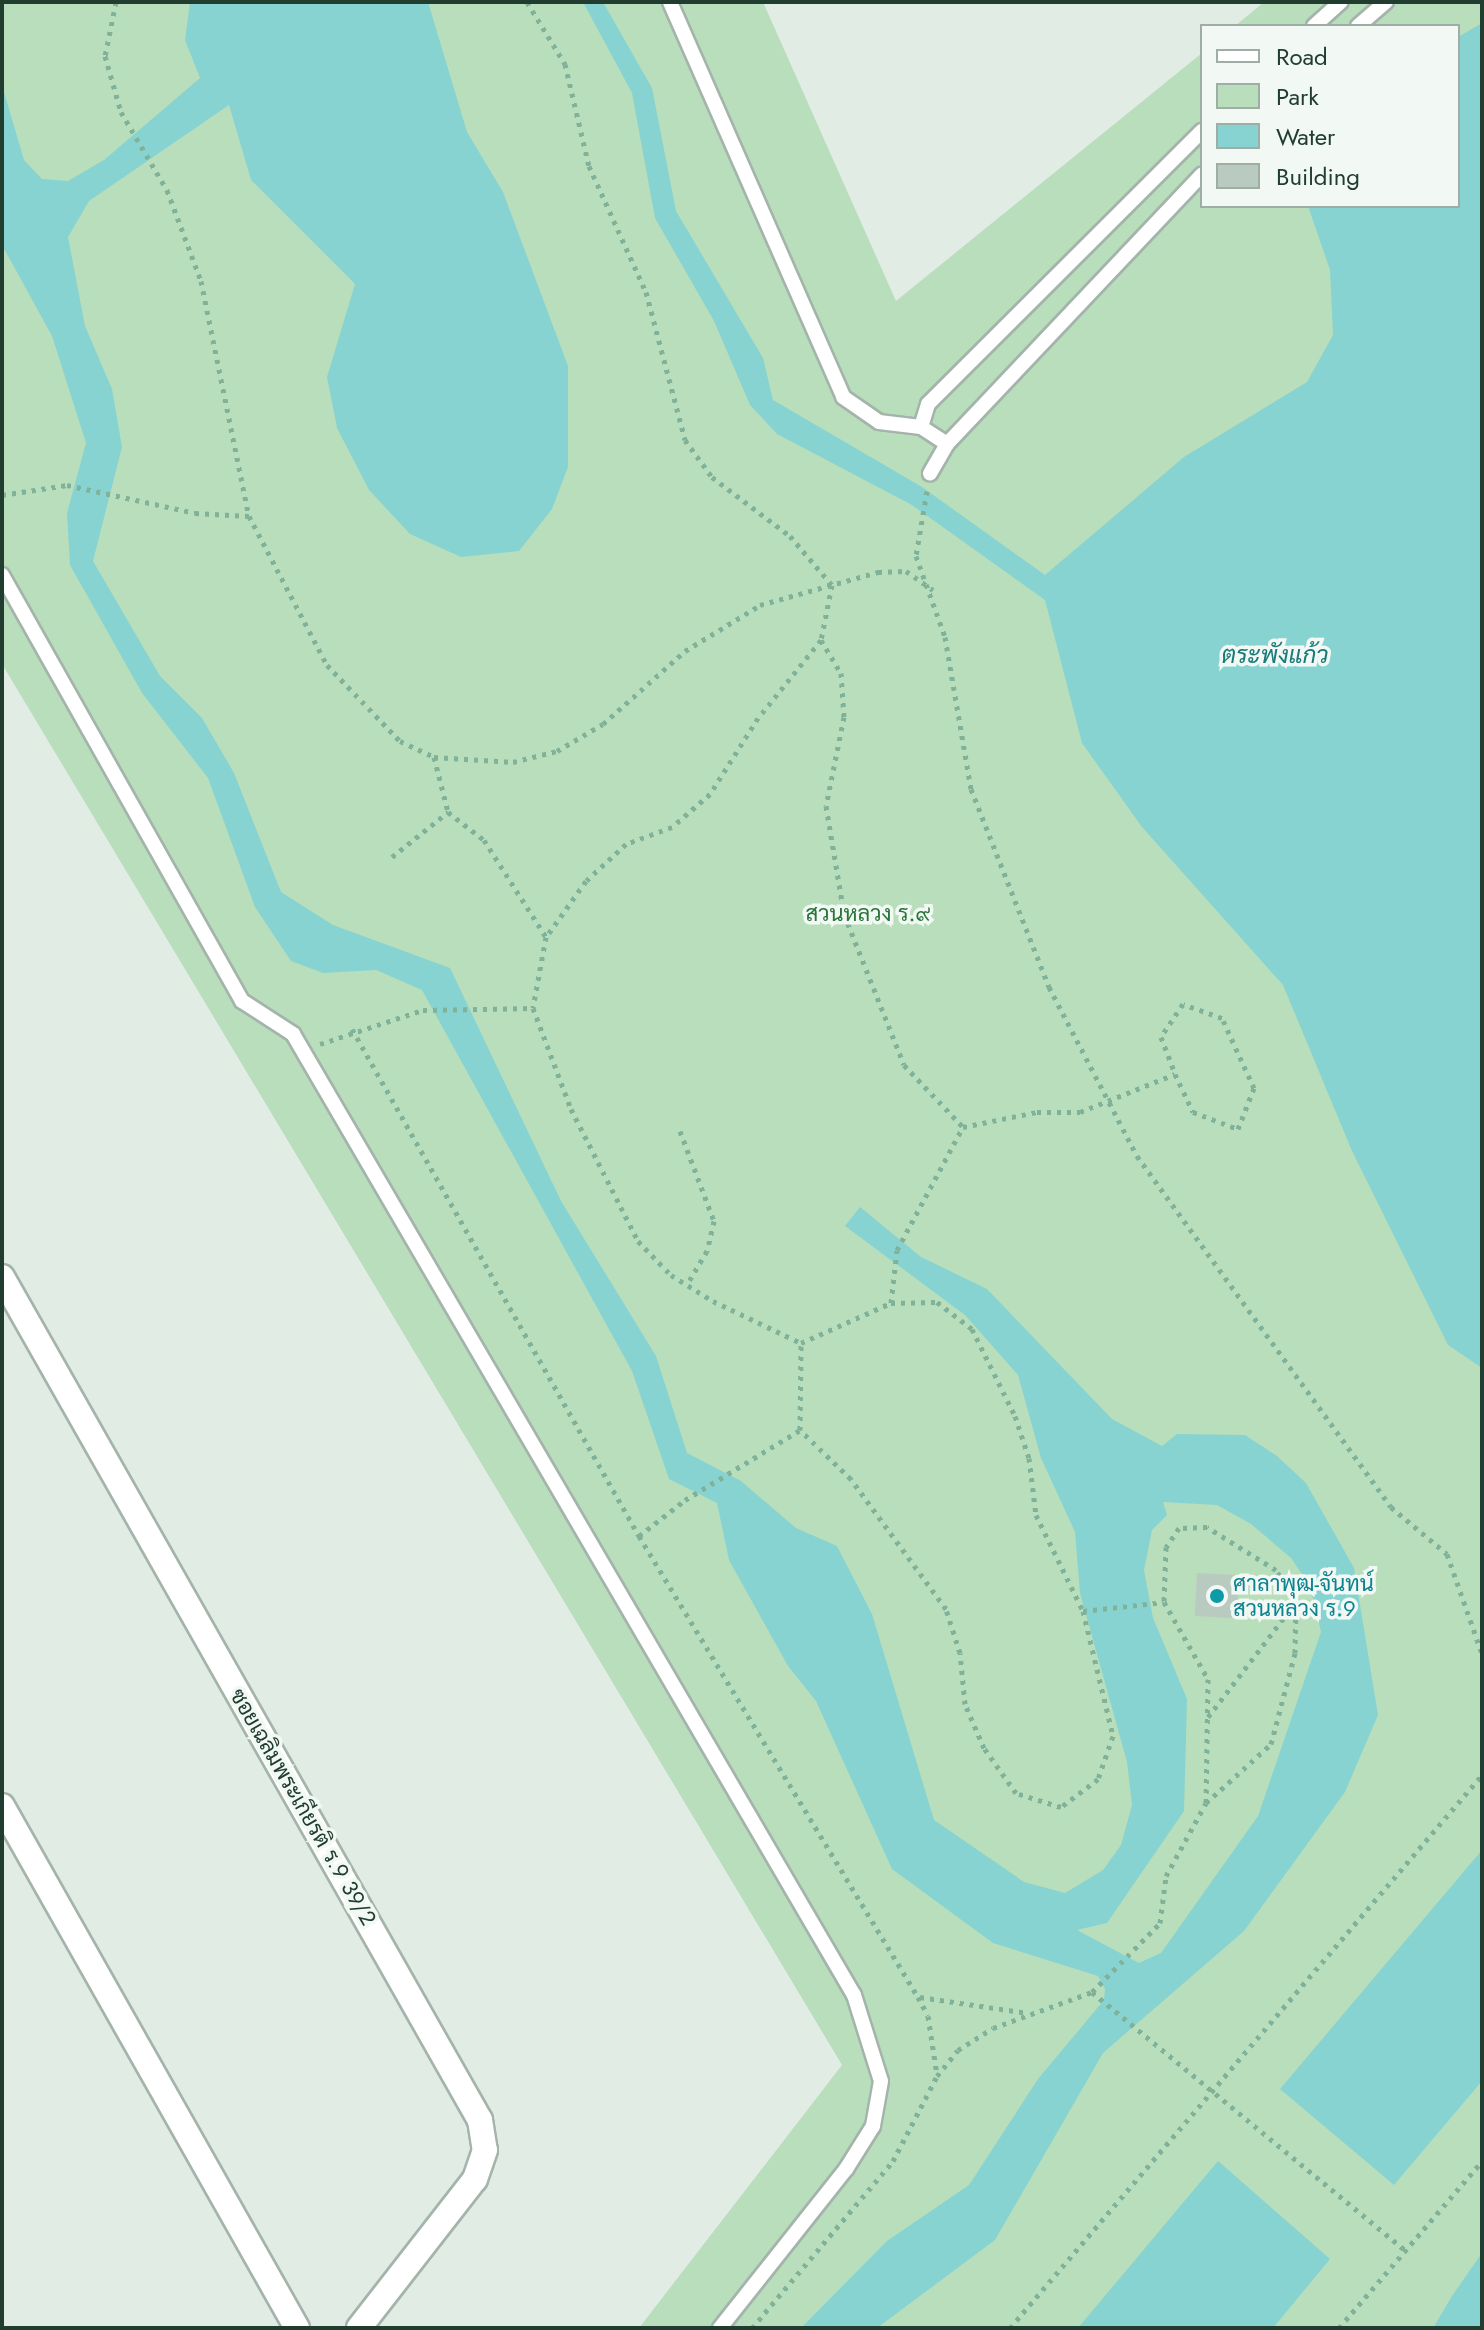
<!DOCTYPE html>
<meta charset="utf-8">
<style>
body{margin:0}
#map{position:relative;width:1484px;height:2330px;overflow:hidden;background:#e1ece5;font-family:Jost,Sarabun,sans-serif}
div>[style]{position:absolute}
.green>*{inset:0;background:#b9debc}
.water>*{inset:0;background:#87d3d1}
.building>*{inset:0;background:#b9cac0;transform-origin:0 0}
.path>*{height:5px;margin-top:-2.5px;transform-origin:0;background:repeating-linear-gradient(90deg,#80b199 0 4px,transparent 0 10px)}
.roads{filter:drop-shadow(2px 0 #a4b4ab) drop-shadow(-2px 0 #a4b4ab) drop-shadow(0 2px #a4b4ab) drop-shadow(0 -2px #a4b4ab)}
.lane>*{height:14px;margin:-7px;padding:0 7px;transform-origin:7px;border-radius:7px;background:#fff}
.street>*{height:24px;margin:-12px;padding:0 12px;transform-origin:12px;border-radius:12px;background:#fff}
.dots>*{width:22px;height:22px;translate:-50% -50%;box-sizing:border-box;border:4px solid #f2f8f4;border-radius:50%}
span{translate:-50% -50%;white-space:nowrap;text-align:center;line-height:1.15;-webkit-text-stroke:7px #f2f8f4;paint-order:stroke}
.park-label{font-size:22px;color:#2a7539}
.culture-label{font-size:22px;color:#0d838f}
.left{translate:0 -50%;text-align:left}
.street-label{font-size:22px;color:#213d30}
.water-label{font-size:24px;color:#197b79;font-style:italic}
.frame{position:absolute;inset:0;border:4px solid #213d30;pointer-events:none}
.legend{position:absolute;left:1200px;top:24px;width:260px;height:184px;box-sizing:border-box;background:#f2f8f4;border:2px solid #9eada6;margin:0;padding:10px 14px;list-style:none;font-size:24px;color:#213d30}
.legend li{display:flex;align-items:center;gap:16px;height:40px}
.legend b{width:40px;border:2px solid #9eada6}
</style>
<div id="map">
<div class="green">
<i style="clip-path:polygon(2px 2px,763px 2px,896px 301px,1202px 53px,1202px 206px,1458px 206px,1458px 26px,1235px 26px,1264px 2px,1482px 2px,1482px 2328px,639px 2328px,842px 2065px,2px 664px)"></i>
</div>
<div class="water">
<i style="clip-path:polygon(evenodd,190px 2px,428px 2px,467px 132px,503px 192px,568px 366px,568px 467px,552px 509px,519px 551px,461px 557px,410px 534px,369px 490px,337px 428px,327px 377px,355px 284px,251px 180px,229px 105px,89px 201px,68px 237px,85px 326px,112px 389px,122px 447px,93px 561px,160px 676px,202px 718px,234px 773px,281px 892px,333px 925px,450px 968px,561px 1201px,656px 1356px,687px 1453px,741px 1481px,796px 1528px,837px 1546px,872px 1614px,934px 1820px,1024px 1882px,1065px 1893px,1103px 1870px,1121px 1845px,1132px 1805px,1127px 1762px,1080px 1593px,1075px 1532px,1041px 1458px,1018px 1375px,965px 1315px,845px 1226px,860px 1207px,921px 1257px,987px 1289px,1112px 1419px,1162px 1446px,1177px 1434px,1245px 1435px,1277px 1456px,1306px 1483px,1354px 1568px,1378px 1715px,1345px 1792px,1244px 1931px,1103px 2053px,995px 2240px,877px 2328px,801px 2328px,887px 2241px,969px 2185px,1038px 2079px,1104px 2000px,1105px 1989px,1098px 1976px,993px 1943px,892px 1869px,816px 1701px,788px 1666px,729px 1560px,717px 1503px,669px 1479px,632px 1371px,422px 990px,376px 970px,323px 973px,291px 961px,255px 907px,208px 778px,142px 693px,70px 565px,67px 513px,86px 443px,52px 336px,2px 245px,2px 85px,24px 160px,42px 179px,68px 181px,104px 160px,200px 78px,185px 40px,190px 2px,1163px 1502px,1217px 1505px,1251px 1524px,1291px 1558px,1310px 1586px,1321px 1632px,1258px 1816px,1161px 1953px,1139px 1963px,1077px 1930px,1107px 1923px,1184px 1811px,1187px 1699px,1153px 1618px,1144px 1570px,1152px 1530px,1167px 1515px,1163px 1502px)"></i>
<i style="clip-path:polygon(583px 2px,603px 2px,652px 88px,676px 211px,763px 358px,773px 400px,922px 487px,1045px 575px,1184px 457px,1307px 382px,1333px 335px,1330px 270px,1308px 206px,1458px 206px,1458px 37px,1482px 23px,1482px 1368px,1448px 1345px,1352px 1151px,1283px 985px,1142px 827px,1082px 743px,1045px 600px,912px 505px,777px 434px,750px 405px,714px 321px,655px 218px,632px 93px)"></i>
<i style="clip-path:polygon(1482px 1850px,1482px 2081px,1394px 2185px,1280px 2089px)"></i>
<i style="clip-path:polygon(1218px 2161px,1330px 2259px,1273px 2328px,1078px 2328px)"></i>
<i style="clip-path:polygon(1482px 2253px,1482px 2328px,1433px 2328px,1452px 2296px)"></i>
</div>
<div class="building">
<i style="left:1197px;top:1573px;width:42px;height:43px;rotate:3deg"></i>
</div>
<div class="path">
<i style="left:116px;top:2px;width:55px;rotate:101.5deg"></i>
<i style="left:105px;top:56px;width:58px;rotate:74.1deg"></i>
<i style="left:121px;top:112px;width:91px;rotate:59.5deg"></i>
<i style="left:167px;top:190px;width:97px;rotate:69.5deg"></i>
<i style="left:201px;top:281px;width:240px;rotate:78.5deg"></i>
<i style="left:249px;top:516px;width:168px;rotate:62.4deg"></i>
<i style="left:327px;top:665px;width:105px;rotate:46.2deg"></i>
<i style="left:400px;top:741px;width:38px;rotate:25deg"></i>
<i style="left:434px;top:757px;width:79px;rotate:3.6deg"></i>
<i style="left:513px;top:762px;width:45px;rotate:-14deg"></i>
<i style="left:557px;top:751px;width:53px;rotate:-30.4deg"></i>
<i style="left:603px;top:724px;width:110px;rotate:-41.7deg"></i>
<i style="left:685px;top:651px;width:88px;rotate:-31.5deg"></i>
<i style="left:760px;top:605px;width:123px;rotate:-15.6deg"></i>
<i style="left:878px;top:572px;width:28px;rotate:-2deg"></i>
<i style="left:906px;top:571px;width:33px;rotate:35deg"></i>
<i style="left:527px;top:2px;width:73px;rotate:58.5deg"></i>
<i style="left:565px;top:64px;width:105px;rotate:76.8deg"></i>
<i style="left:589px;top:166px;width:138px;rotate:65.7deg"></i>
<i style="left:646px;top:292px;width:153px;rotate:75.2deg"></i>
<i style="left:685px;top:440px;width:46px;rotate:53.9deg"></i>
<i style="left:712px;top:477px;width:98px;rotate:37.1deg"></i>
<i style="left:790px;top:536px;width:65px;rotate:49.4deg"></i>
<i style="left:832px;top:585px;width:56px;rotate:101.3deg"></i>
<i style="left:821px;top:640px;width:100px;rotate:128.9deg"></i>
<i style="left:758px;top:718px;width:90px;rotate:122.3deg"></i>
<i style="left:710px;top:794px;width:50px;rotate:139deg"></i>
<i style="left:672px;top:827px;width:49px;rotate:159.7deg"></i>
<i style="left:626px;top:844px;width:54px;rotate:137.2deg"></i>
<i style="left:586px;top:881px;width:69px;rotate:125.5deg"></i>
<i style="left:546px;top:937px;width:72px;rotate:100.4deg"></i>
<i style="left:533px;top:1008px;width:108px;rotate:69.4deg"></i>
<i style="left:571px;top:1109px;width:148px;rotate:63.1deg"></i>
<i style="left:638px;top:1241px;width:47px;rotate:45.9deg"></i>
<i style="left:671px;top:1275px;width:49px;rotate:31.8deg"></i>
<i style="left:713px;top:1301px;width:98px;rotate:25.5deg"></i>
<i style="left:927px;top:491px;width:66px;rotate:99.6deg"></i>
<i style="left:916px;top:556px;width:86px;rotate:70.3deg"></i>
<i style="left:945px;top:637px;width:154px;rotate:80.3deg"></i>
<i style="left:971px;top:789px;width:213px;rotate:68.5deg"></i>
<i style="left:1049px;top:987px;width:191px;rotate:62.5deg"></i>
<i style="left:1137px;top:1156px;width:433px;rotate:54.1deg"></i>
<i style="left:1391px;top:1507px;width:73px;rotate:40deg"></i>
<i style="left:1447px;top:1554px;width:106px;rotate:70.7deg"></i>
<i style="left:2px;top:495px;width:66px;rotate:-8.7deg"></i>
<i style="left:67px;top:485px;width:131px;rotate:12.3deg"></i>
<i style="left:195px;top:513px;width:54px;rotate:3.2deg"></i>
<i style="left:821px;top:640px;width:39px;rotate:59deg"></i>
<i style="left:841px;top:673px;width:44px;rotate:86.1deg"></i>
<i style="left:844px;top:717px;width:91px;rotate:101.4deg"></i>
<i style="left:826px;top:806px;width:109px;rotate:80.5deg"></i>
<i style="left:844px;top:914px;width:162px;rotate:68.3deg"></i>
<i style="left:904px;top:1065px;width:86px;rotate:46.4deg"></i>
<i style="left:434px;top:757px;width:57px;rotate:75.7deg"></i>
<i style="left:448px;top:812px;width:46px;rotate:37.9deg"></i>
<i style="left:484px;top:840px;width:115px;rotate:57.4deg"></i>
<i style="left:392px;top:857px;width:72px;rotate:-38.8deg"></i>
<i style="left:352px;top:1029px;width:583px;rotate:60.49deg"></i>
<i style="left:639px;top:1536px;width:539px;rotate:58.82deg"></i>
<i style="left:918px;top:1997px;width:21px;rotate:62deg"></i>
<i style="left:928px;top:2016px;width:60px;rotate:81.3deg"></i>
<i style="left:320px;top:1044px;width:108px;rotate:-18.3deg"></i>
<i style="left:423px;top:1010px;width:110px;rotate:-1deg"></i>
<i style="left:680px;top:1131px;width:96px;rotate:69.3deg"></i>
<i style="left:714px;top:1221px;width:31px;rotate:103deg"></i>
<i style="left:707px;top:1251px;width:39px;rotate:121deg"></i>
<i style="left:891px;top:1303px;width:46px;rotate:-1.2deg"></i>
<i style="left:937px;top:1302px;width:44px;rotate:37.6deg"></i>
<i style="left:972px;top:1329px;width:97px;rotate:63.7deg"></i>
<i style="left:1015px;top:1416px;width:44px;rotate:71.6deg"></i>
<i style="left:1029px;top:1458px;width:57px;rotate:83deg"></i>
<i style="left:1036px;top:1515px;width:107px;rotate:63.9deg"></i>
<i style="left:1083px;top:1611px;width:129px;rotate:76.5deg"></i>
<i style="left:1113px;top:1736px;width:46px;rotate:109.2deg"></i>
<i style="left:1098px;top:1779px;width:46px;rotate:142.9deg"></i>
<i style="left:1061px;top:1807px;width:47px;rotate:-162.7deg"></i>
<i style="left:1016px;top:1793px;width:55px;rotate:-125.4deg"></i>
<i style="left:984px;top:1748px;width:48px;rotate:-113.4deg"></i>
<i style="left:965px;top:1704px;width:51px;rotate:-95.6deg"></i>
<i style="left:960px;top:1653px;width:46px;rotate:-107.7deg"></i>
<i style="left:946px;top:1609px;width:161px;rotate:-126.2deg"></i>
<i style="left:851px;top:1479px;width:71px;rotate:-136.1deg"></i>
<i style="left:800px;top:1430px;width:87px;rotate:-89.3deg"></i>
<i style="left:801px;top:1343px;width:98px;rotate:-24deg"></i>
<i style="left:891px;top:1303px;width:53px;rotate:-83.5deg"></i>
<i style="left:897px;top:1250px;width:140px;rotate:-61.8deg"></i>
<i style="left:963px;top:1127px;width:76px;rotate:-11.5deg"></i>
<i style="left:1037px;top:1112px;width:43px"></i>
<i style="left:1080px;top:1112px;width:102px;rotate:-21.8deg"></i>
<i style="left:1175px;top:1074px;width:42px;rotate:64.7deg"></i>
<i style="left:1193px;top:1112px;width:48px;rotate:20.7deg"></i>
<i style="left:1238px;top:1129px;width:44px;rotate:-68.7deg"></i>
<i style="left:1254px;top:1088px;width:77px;rotate:-114.6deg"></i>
<i style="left:1222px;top:1018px;width:41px;rotate:-160.3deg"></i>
<i style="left:1183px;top:1004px;width:40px;rotate:124deg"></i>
<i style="left:1161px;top:1037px;width:40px;rotate:69deg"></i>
<i style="left:639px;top:1536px;width:58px;rotate:-38deg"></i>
<i style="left:685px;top:1500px;width:135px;rotate:-31.3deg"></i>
<i style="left:1083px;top:1611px;width:81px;rotate:-6.3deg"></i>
<i style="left:1208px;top:1717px;width:145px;rotate:-52.6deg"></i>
<i style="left:1092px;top:1992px;width:406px;rotate:39.5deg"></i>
<i style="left:920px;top:1997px;width:109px;rotate:8.4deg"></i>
<i style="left:752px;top:2328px;width:219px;rotate:-49.8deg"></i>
<i style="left:893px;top:2161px;width:96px;rotate:-62.6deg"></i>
<i style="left:937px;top:2076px;width:33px;rotate:-51deg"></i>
<i style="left:958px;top:2050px;width:41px;rotate:-32.2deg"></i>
<i style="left:993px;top:2028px;width:105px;rotate:-20deg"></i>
<i style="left:1092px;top:1992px;width:97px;rotate:-45.4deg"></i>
<i style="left:1160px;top:1923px;width:47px;rotate:-82.7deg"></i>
<i style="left:1166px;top:1876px;width:83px;rotate:-61.3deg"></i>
<i style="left:1206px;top:1803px;width:88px;rotate:-42.2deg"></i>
<i style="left:1271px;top:1744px;width:94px;rotate:-75.2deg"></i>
<i style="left:1295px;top:1653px;width:52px;rotate:-88.9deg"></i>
<i style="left:1296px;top:1601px;width:37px;rotate:-123deg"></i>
<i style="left:1276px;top:1570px;width:81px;rotate:-148.1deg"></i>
<i style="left:1207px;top:1527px;width:28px;rotate:178deg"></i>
<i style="left:1179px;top:1528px;width:23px;rotate:124deg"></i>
<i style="left:1166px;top:1547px;width:55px;rotate:92.1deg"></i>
<i style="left:1164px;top:1602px;width:89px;rotate:60.3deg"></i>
<i style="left:1208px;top:1679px;width:124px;rotate:90.9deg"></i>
<i style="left:1010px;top:2328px;width:727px;rotate:-49.52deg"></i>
<i style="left:1339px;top:2328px;width:220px;rotate:-49.4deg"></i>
</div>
<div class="roads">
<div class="lane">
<i style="left:670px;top:2px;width:431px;rotate:66.3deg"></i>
<i style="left:843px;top:397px;width:44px;rotate:34.8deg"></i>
<i style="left:879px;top:422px;width:42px;rotate:6.8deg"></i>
<i style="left:921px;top:427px;width:31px;rotate:33deg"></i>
<i style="left:947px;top:444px;width:34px;rotate:120deg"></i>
<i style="left:1314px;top:26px;width:36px;rotate:-42deg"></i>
<i style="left:1358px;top:26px;width:37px;rotate:-41deg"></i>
<i style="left:921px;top:427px;width:24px;rotate:-73deg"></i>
<i style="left:928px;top:404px;width:387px;rotate:-44.9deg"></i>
<i style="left:947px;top:444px;width:371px;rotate:-46.6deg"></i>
<i style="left:2px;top:575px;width:489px;rotate:60.6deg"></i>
<i style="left:242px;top:1001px;width:61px;rotate:32.9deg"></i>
<i style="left:293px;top:1034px;width:1113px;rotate:59.73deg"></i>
<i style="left:854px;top:1995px;width:90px;rotate:72.6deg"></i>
<i style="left:881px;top:2081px;width:46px;rotate:100.1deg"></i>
<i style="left:873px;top:2126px;width:51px;rotate:122.1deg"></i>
<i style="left:846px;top:2169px;width:203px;rotate:128.4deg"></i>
</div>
<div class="street">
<i style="left:2px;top:1277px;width:969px;rotate:60.45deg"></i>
<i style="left:480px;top:2120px;width:30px;rotate:81deg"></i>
<i style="left:485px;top:2150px;width:31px;rotate:109deg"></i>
<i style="left:475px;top:2179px;width:189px;rotate:127.9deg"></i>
<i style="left:2px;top:1806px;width:600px;rotate:60.53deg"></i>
</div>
</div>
<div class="dots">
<i style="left:1217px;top:1596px;background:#0f9aa8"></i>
</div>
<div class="park-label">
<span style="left:868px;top:914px">สวนหลวง ร.๙</span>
</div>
<div class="culture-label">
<span class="left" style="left:1233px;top:1596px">ศาลาพุฒ-จันทน์<br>สวนหลวง ร.9</span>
</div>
<div class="street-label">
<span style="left:303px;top:1807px;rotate:60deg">ซอยเฉลิมพระเกียรติ ร.9 39/2</span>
</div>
<div class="water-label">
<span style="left:1275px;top:655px">ตระพังแก้ว</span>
</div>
<div class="frame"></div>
<ul class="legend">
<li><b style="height:10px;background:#fff"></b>Road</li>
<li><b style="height:22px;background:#b9debc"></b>Park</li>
<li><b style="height:22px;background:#87d3d1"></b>Water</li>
<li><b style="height:22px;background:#b9cac0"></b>Building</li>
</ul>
</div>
